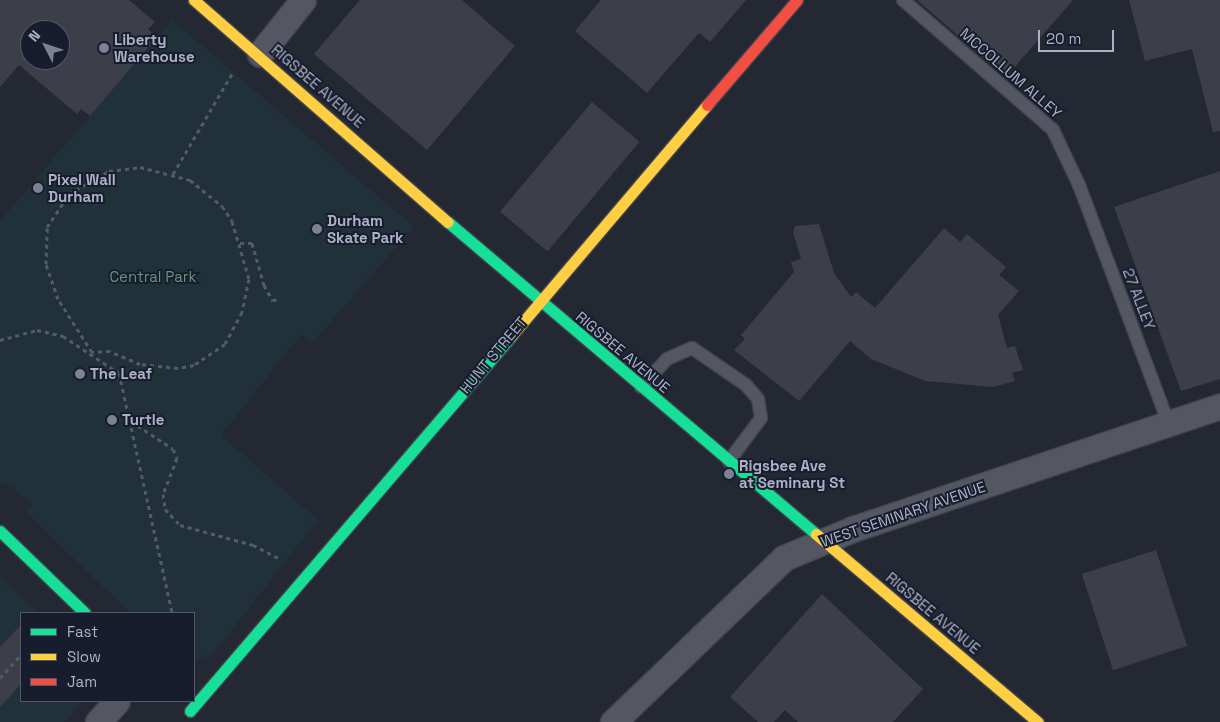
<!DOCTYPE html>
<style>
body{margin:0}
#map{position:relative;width:1220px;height:722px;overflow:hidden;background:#242833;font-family:"Space Grotesk",sans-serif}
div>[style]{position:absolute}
.green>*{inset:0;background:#213139}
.building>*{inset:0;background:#3c3f49;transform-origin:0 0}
.path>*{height:3px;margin-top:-1.5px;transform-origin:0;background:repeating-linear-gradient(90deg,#565a64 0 4px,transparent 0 8px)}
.roads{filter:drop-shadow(1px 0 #40434c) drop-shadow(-1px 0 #40434c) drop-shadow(0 1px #40434c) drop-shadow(0 -1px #40434c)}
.lane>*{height:12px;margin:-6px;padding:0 6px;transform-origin:6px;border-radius:6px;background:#545662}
.street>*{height:25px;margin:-12.5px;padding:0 12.5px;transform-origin:12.5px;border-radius:12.5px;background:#545662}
.fast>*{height:11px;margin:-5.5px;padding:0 5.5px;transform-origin:5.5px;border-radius:5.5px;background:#16e098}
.slow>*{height:11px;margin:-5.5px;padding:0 5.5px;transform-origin:5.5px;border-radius:5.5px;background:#ffcf43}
.jam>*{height:11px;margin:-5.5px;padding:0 5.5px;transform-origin:5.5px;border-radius:5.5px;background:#f24e42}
.dots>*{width:14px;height:14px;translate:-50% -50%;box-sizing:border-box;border:2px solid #181d2e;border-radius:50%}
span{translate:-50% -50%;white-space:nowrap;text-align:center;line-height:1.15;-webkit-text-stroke:4px #181d2e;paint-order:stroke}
.poi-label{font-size:15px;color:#acb1c6;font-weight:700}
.left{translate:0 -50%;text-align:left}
.street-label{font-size:15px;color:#acb1c6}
.park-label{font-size:15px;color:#629879}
.legend{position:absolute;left:20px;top:612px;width:175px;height:90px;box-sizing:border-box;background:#181d2e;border:1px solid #53586b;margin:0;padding:6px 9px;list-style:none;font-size:15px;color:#acb1c6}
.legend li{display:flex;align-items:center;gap:10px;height:25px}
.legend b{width:25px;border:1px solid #53586b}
.north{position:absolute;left:20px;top:20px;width:50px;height:50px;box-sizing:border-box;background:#181d2e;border:1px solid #53586b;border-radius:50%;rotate:311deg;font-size:14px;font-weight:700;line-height:20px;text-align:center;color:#acb1c6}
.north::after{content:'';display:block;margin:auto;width:18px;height:22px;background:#7c8193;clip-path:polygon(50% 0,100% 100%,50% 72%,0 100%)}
.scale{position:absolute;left:1038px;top:30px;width:76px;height:22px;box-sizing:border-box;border:2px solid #acb1c6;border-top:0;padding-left:6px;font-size:15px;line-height:18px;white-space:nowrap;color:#acb1c6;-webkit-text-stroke:4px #181d2e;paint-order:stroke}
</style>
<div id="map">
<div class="green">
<i style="clip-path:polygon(172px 20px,414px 227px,313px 342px,301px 334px,221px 435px,318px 520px,213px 654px,194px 661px,194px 613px,130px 613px,26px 512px,32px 505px,14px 488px,0 483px,0 221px)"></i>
<i style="clip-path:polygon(0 577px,38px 613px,21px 613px,21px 701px,84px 701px,64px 722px,0 722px)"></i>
</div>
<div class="building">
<i style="clip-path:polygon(evenodd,0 0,129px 0,155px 22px,148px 29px,157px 37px,90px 116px,81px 109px,77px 114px,19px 65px,0 87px,0 0,30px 30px,60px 30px,60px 60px,30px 60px,30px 30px)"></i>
<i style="clip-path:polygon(360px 0,462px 0,515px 46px,427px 150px,314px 54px)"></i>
<i style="clip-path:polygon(601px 0,746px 0,710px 42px,699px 33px,647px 93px,575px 31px)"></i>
<i style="clip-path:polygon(917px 0,1073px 0,1006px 77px)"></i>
<i style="clip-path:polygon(1129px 0,1220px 0,1220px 131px,1213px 132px,1192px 49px,1145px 61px)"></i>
<i style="left:592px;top:102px;width:62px;height:143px;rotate:40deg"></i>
<i style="clip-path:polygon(1220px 171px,1220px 379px,1181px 391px,1114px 207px)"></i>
<i style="clip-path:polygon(819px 224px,834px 273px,851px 297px,856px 292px,875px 308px,944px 228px,960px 242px,967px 234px,1006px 267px,999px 275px,1019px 291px,998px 315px,1007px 348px,1015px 346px,1023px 370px,1012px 373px,1015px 381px,993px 387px,925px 381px,871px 359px,850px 341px,799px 401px,734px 350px,745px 339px,741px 335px,794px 272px,791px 262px,801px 259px,793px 232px,795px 226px)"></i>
<i style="left:1156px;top:550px;width:101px;height:78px;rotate:72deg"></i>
<i style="clip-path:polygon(822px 594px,923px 689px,893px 722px,798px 722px,785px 710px,774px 722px,758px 722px,730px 697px)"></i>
<i style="clip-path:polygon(21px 625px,21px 684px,0 707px,0 647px)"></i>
</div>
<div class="path">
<i style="left:140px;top:167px;width:52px;rotate:14.6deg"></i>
<i style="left:190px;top:180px;width:41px;rotate:39.1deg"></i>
<i style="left:222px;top:206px;width:18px;rotate:56deg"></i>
<i style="left:232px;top:221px;width:60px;rotate:73.7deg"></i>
<i style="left:249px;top:279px;width:34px;rotate:102deg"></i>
<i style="left:242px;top:312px;width:36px;rotate:118deg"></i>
<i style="left:225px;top:344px;width:37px;rotate:146deg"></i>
<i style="left:194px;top:365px;width:16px;rotate:169deg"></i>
<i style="left:178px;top:368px;width:38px;rotate:-174deg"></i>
<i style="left:140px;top:364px;width:33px;rotate:-157deg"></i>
<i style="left:110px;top:351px;width:18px;rotate:177deg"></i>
<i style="left:92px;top:352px;width:63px;rotate:-122.7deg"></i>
<i style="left:58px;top:299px;width:37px;rotate:-109deg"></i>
<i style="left:46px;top:264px;width:37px;rotate:-88deg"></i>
<i style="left:47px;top:227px;width:40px;rotate:-56deg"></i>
<i style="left:69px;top:194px;width:46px;rotate:-29.9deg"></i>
<i style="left:109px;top:171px;width:31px;rotate:-7deg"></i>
<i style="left:173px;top:174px;width:118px;rotate:-59.5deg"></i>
<i style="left:240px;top:243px;width:12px"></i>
<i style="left:252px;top:243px;width:44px;rotate:74.1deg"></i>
<i style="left:264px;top:285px;width:18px;rotate:61deg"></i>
<i style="left:273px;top:301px;width:8px;rotate:-30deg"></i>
<i style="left:0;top:340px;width:38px;rotate:-15deg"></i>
<i style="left:37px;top:330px;width:27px;rotate:13deg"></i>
<i style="left:63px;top:336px;width:67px;rotate:33.5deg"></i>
<i style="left:119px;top:373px;width:246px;rotate:77.5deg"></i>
<i style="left:131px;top:421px;width:50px;rotate:33.7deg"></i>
<i style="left:173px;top:449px;width:10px;rotate:66deg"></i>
<i style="left:177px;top:458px;width:39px;rotate:111deg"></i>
<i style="left:163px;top:494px;width:15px;rotate:82deg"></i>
<i style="left:165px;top:509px;width:22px;rotate:47deg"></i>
<i style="left:180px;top:525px;width:76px;rotate:15.3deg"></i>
<i style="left:253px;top:545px;width:31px;rotate:27deg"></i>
<i style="left:0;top:678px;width:31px;rotate:-48deg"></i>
</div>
<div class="roads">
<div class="lane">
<i style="left:903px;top:0;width:198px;rotate:40.9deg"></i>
<i style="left:1053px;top:130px;width:61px;rotate:64.7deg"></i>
<i style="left:1079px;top:185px;width:255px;rotate:69.4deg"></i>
<i style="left:641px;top:387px;width:38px;rotate:-47deg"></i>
<i style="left:667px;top:359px;width:27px;rotate:-24deg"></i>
<i style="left:692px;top:348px;width:65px;rotate:34.4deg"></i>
<i style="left:746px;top:385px;width:18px;rotate:49deg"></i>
<i style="left:758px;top:399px;width:19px;rotate:81deg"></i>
<i style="left:761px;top:418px;width:54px;rotate:126.7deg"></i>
</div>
<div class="street">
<i style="left:260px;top:54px;width:69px;rotate:-51.5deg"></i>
<i style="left:98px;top:722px;width:28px;rotate:-48deg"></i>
<i style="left:613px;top:722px;width:237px;rotate:-43.8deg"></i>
<i style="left:784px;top:558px;width:75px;rotate:-22.8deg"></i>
<i style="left:853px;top:529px;width:387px;rotate:-18.5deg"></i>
</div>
<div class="fast">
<i style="left:448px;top:222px;width:482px;rotate:40.3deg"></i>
<i style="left:0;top:531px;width:118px;rotate:44deg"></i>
<i style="left:190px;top:711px;width:494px;rotate:-49.4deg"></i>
</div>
<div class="slow">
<i style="left:194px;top:0;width:337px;rotate:41.2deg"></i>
<i style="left:511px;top:336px;width:303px;rotate:-49.7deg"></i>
<i style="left:816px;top:534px;width:291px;rotate:40.3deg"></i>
</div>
<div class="jam">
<i style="left:707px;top:105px;width:138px;rotate:-49.4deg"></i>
</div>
</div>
<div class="dots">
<i style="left:104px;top:48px;background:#7c8193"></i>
<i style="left:38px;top:188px;background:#7c8193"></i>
<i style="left:317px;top:229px;background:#7c8193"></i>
<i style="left:80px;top:374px;background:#7c8193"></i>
<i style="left:112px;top:420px;background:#7c8193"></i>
<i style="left:729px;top:474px;background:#7c8193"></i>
</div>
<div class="poi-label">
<span class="left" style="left:114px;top:48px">Liberty<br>Warehouse</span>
<span class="left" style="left:48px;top:188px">Pixel Wall<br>Durham</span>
<span class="left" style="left:327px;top:229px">Durham<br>Skate Park</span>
<span class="left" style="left:90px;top:374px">The Leaf</span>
<span class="left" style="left:122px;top:420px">Turtle</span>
<span class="left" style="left:739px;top:474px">Rigsbee Ave<br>at Seminary St</span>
</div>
<div class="street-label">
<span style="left:1011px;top:73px;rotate:41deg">MCCOLLUM ALLEY</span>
<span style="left:318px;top:86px;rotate:41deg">RIGSBEE AVENUE</span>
<span style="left:1139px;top:299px;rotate:69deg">27 ALLEY</span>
<span style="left:623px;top:352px;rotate:40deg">RIGSBEE AVENUE</span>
<span style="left:493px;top:355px;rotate:-50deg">HUNT STREET</span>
<span style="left:903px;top:514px;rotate:-19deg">WEST SEMINARY AVENUE</span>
<span style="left:933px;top:613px;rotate:40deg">RIGSBEE AVENUE</span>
</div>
<div class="park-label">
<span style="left:153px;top:277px">Central Park</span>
</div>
<ul class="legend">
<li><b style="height:6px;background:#16e098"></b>Fast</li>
<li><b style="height:6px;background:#ffcf43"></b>Slow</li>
<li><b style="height:6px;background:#f24e42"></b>Jam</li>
</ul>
<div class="north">N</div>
<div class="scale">20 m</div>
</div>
